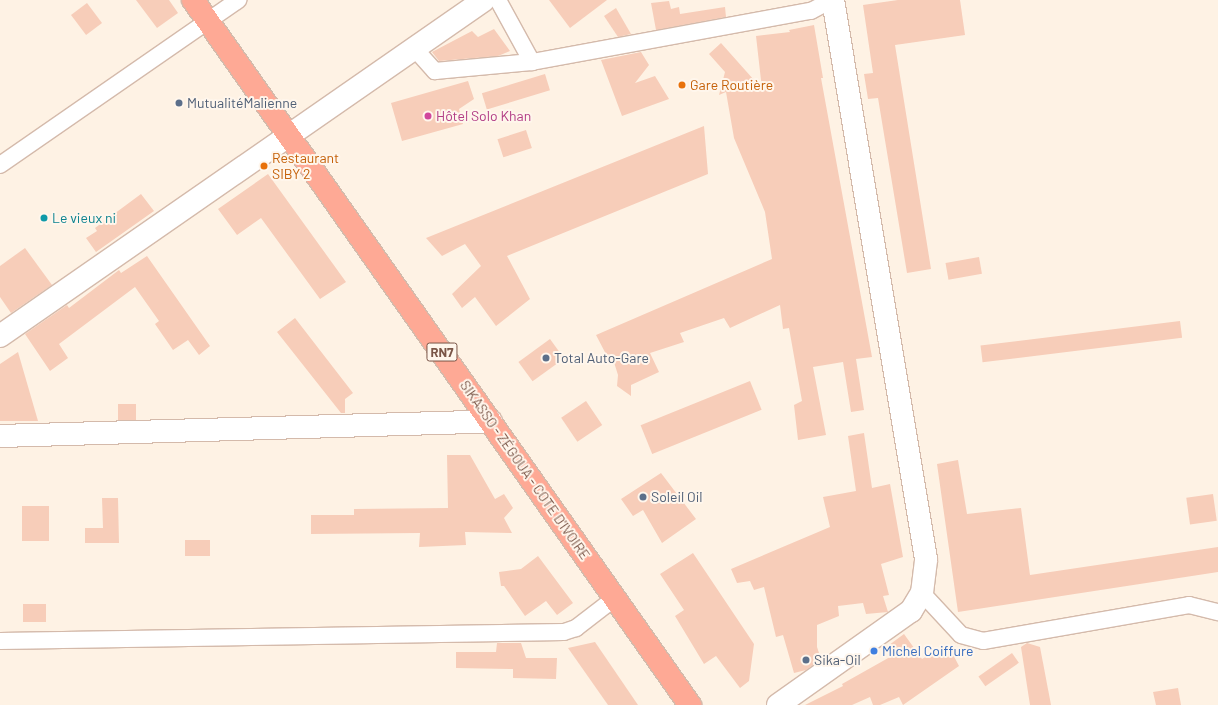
<!DOCTYPE html>
<meta charset="utf-8">
<style>
body{margin:0}
#map{position:relative;width:1218px;height:705px;overflow:hidden;background:#fef2e4;font-family:Barlow,sans-serif}
div>[style]{position:absolute}
.building>*{inset:0;background:#f7cdb9;transform-origin:0 0}
.roads{filter:drop-shadow(1px 0 #d4baab) drop-shadow(-1px 0 #d4baab) drop-shadow(0 1px #d4baab) drop-shadow(0 -1px #d4baab)}
.street>*{height:16px;margin:-8px;padding:0 8px;transform-origin:8px;border-radius:8px;background:#fff}
.secondary>*{height:22px;margin:-11px;padding:0 11px;transform-origin:11px;border-radius:11px;background:#fff}
.highway>*{height:22px;margin:-11px;padding:0 11px;transform-origin:11px;border-radius:11px;background:#fea995}
.dots>*{width:11px;height:11px;translate:-50% -50%;box-sizing:border-box;border:2px solid #fff6ec;border-radius:50%}
span{translate:-50% -50%;white-space:nowrap;text-align:center;line-height:1.15;-webkit-text-stroke:4px #fff6ec;paint-order:stroke}
.shield-label span{padding:1px 3px;background:#fff6ec;border:1px solid;border-radius:3px;-webkit-text-stroke-width:0}
.shield-label{font-size:13px;color:#7a5547;font-weight:700}
.food-label{font-size:14px;color:#c56008}
.left{translate:0 -50%;text-align:left}
.service-label{font-size:14px;color:#4e5e75}
.hotel-label{font-size:14px;color:#b23c85}
.culture-label{font-size:14px;color:#0d838f}
.street-label{font-size:14px;color:#7a5547}
.shop-label{font-size:14px;color:#366cbe}
</style>
<div id="map">
<div class="building">
<i style="clip-path:polygon(136px 0,169px 0,178px 13px,157px 28px)"></i>
<i style="clip-path:polygon(549px 0,607px 0,570px 28px)"></i>
<i style="clip-path:polygon(898px 0,960px 0,965px 35px,895px 45px,931px 269px,907px 273px,878px 98px,868px 99px,864px 74px,873px 73px,863px 5px)"></i>
<i style="clip-path:polygon(669px 1px,671px 9px,679px 7px,680px 14px,725px 7px,726px 17px,656px 30px,651px 3px)"></i>
<i style="left:87px;top:3px;width:25px;height:20px;rotate:53deg"></i>
<i style="clip-path:polygon(616px 8px,631px 34px,618px 37px,604px 16px)"></i>
<i style="clip-path:polygon(814px 25px,823px 78px,821px 78px,872px 357px,856px 359px,864px 410px,851px 412px,843px 362px,813px 367px,826px 435px,798px 440px,794px 405px,802px 401px,789px 328px,783px 329px,780px 305px,730px 328px,724px 318px,680px 333px,684px 342px,650px 353px,659px 372px,631px 385px,631px 396px,617px 386px,618px 375px,612px 356px,608px 358px,596px 335px,772px 259px,765px 212px,734px 138px,726px 92px,719px 95px,725px 72px,709px 54px,721px 43px,762px 89px,756px 36px,790px 32px,789px 30px)"></i>
<i style="clip-path:polygon(494px 29px,510px 51px,498px 56px,439px 61px,432px 52px,472px 31px,478px 37px)"></i>
<i style="clip-path:polygon(641px 52px,649px 65px,635px 83px,655px 76px,669px 99px,622px 116px,601px 60px)"></i>
<i style="left:545px;top:74px;width:17px;height:66px;rotate:73deg"></i>
<i style="clip-path:polygon(468px 81px,474px 99px,459px 109px,463px 124px,402px 141px,391px 103px)"></i>
<i style="clip-path:polygon(704px 126px,708px 174px,507px 256px,530px 299px,496px 326px,475px 297px,462px 308px,452px 294px,481px 266px,465px 244px,442px 256px,426px 238px)"></i>
<i style="left:526px;top:130px;width:19px;height:30px;rotate:72deg"></i>
<i style="clip-path:polygon(268px 174px,346px 282px,320px 299px,261px 218px,237px 235px,218px 209px)"></i>
<i style="clip-path:polygon(141px 194px,154px 211px,96px 252px,86px 238px,97px 231px,95px 228px)"></i>
<i style="clip-path:polygon(25px 248px,52px 285px,11px 313px,0 297px,0 266px)"></i>
<i style="clip-path:polygon(147px 256px,210px 346px,199px 355px,188px 340px,173px 350px,155px 324px,159px 321px,135px 287px,59px 344px,68px 358px,50px 371px,25px 334px,67px 305px,69px 308px,119px 270px,121px 273px)"></i>
<i style="left:979px;top:257px;width:17px;height:34px;rotate:80deg"></i>
<i style="clip-path:polygon(295px 318px,353px 393px,345px 399px,345px 413px,341px 413px,277px 332px)"></i>
<i style="left:1180px;top:321px;width:17px;height:201px;rotate:83deg"></i>
<i style="left:550px;top:339px;width:24px;height:39px;rotate:54deg"></i>
<i style="clip-path:polygon(18px 352px,38px 421px,0 421px,0 364px)"></i>
<i style="left:750px;top:381px;width:31px;height:118px;rotate:68deg"></i>
<i style="left:586px;top:401px;width:29px;height:30px;rotate:56deg"></i>
<i style="left:118px;top:404px;width:18px;height:16px"></i>
<i style="clip-path:polygon(864px 433px,872px 488px,890px 484px,903px 557px,881px 564px,889px 595px,883px 596px,888px 612px,866px 614px,863px 603px,838px 606px,839px 616px,817px 625px,817px 647px,821px 659px,806px 670px,794px 673px,783px 635px,776px 637px,764px 587px,754px 590px,750px 581px,737px 583px,731px 569px,830px 527px,823px 497px,856px 491px,848px 436px)"></i>
<i style="clip-path:polygon(447px 455px,470px 455px,495px 499px,504px 494px,513px 508px,504px 518px,512px 533px,465px 532px,466px 545px,419px 547px,420px 533px,311px 534px,311px 515px,354px 515px,354px 509px,448px 508px)"></i>
<i style="clip-path:polygon(958px 460px,967px 514px,1021px 508px,1030px 575px,1218px 547px,1218px 572px,958px 612px,937px 464px)"></i>
<i style="clip-path:polygon(661px 473px,696px 519px,662px 543px,643px 510px,633px 516px,621px 499px)"></i>
<i style="left:1213px;top:494px;width:27px;height:27px;rotate:82deg"></i>
<i style="clip-path:polygon(102px 498px,118px 498px,119px 543px,85px 543px,85px 528px,103px 528px)"></i>
<i style="left:22px;top:506px;width:27px;height:35px"></i>
<i style="left:210px;top:540px;width:16px;height:25px;rotate:90deg"></i>
<i style="clip-path:polygon(693px 553px,754px 644px,749px 681px,740px 688px,716px 656px,704px 664px,675px 616px,684px 610px,660px 574px)"></i>
<i style="clip-path:polygon(538px 556px,573px 603px,557px 615px,546px 601px,525px 616px,504px 586px,501px 586px,499px 572px,521px 569px)"></i>
<i style="left:23px;top:604px;width:23px;height:18px"></i>
<i style="clip-path:polygon(904px 634px,922px 659px,948px 645px,959px 666px,903px 705px,899px 697px,880px 705px,873px 705px,870px 697px,852px 705px,805px 705px,843px 686px,842px 684px,890px 657px,885px 648px)"></i>
<i style="clip-path:polygon(595px 642px,638px 705px,608px 705px,568px 648px)"></i>
<i style="clip-path:polygon(497px 643px,521px 643px,526px 658px,557px 658px,556px 679px,513px 678px,513px 669px,456px 668px,456px 652px,496px 652px)"></i>
<i style="clip-path:polygon(1027px 643px,1040px 647px,1051px 705px,1030px 705px,1021px 647px)"></i>
<i style="left:1012px;top:653px;width:12px;height:41px;rotate:55deg"></i>
<i style="clip-path:polygon(1178px 688px,1181px 705px,1156px 705px,1153px 692px)"></i>
</div>
<div class="roads">
<div class="street">
<i style="left:498px;top:0;width:71px;rotate:61.3deg"></i>
<i style="left:415px;top:49px;width:30px;rotate:48deg"></i>
<i style="left:435px;top:71px;width:97px;rotate:-5.3deg"></i>
<i style="left:532px;top:62px;width:284px;rotate:-10.4deg"></i>
<i style="left:811px;top:11px;width:24px;rotate:-28deg"></i>
<i style="left:0;top:165px;width:290px;rotate:-34.7deg"></i>
<i style="left:922px;top:593px;width:57px;rotate:47.1deg"></i>
<i style="left:961px;top:635px;width:23px;rotate:15deg"></i>
<i style="left:983px;top:641px;width:209px;rotate:-9.9deg"></i>
<i style="left:1189px;top:605px;width:30px;rotate:14deg"></i>
<i style="left:0;top:641px;width:564px;rotate:-0.91deg"></i>
<i style="left:564px;top:632px;width:13px;rotate:-18deg"></i>
<i style="left:576px;top:628px;width:49px;rotate:-37.6deg"></i>
</div>
<div class="secondary">
<i style="left:0;top:336px;width:589px;rotate:-34.77deg"></i>
<i style="left:0;top:436px;width:491px;rotate:-1.7deg"></i>
<i style="left:778px;top:705px;width:163px;rotate:-35.3deg"></i>
<i style="left:911px;top:611px;width:21px;rotate:-59deg"></i>
<i style="left:922px;top:593px;width:34px;rotate:-83deg"></i>
<i style="left:926px;top:559px;width:567px;rotate:-99.45deg"></i>
</div>
<div class="highway">
<i style="left:193px;top:0;width:863px;rotate:54.82deg"></i>
</div>
</div>
<div class="dots">
<i style="left:682px;top:85px;background:#e8710a"></i>
<i style="left:179px;top:103px;background:#5c6f8a"></i>
<i style="left:428px;top:116px;background:#d1479c"></i>
<i style="left:264px;top:166px;background:#e8710a"></i>
<i style="left:44px;top:218px;background:#0f9aa8"></i>
<i style="left:546px;top:358px;background:#5c6f8a"></i>
<i style="left:643px;top:497px;background:#5c6f8a"></i>
<i style="left:874px;top:651px;background:#3f7fe0"></i>
<i style="left:806px;top:660px;background:#5c6f8a"></i>
</div>
<div class="shield-label">
<span style="left:442px;top:352px">RN7</span>
</div>
<div class="food-label">
<span class="left" style="left:690px;top:85px">Gare Routière</span>
<span class="left" style="left:272px;top:166px">Restaurant<br>SIBY 2</span>
</div>
<div class="service-label">
<span class="left" style="left:187px;top:103px">MutualitéMalienne</span>
<span class="left" style="left:554px;top:358px">Total Auto-Gare</span>
<span class="left" style="left:651px;top:497px">Soleil Oil</span>
<span class="left" style="left:814px;top:660px">Sika-Oil</span>
</div>
<div class="hotel-label">
<span class="left" style="left:436px;top:116px">Hôtel Solo Khan</span>
</div>
<div class="culture-label">
<span class="left" style="left:52px;top:218px">Le vieux ni</span>
</div>
<div class="street-label">
<span style="left:525px;top:470px;rotate:55deg">SIKASSO - ZÉGOUA - COTE D'IVOIRE</span>
</div>
<div class="shop-label">
<span class="left" style="left:882px;top:651px">Michel Coiffure</span>
</div>
</div>
